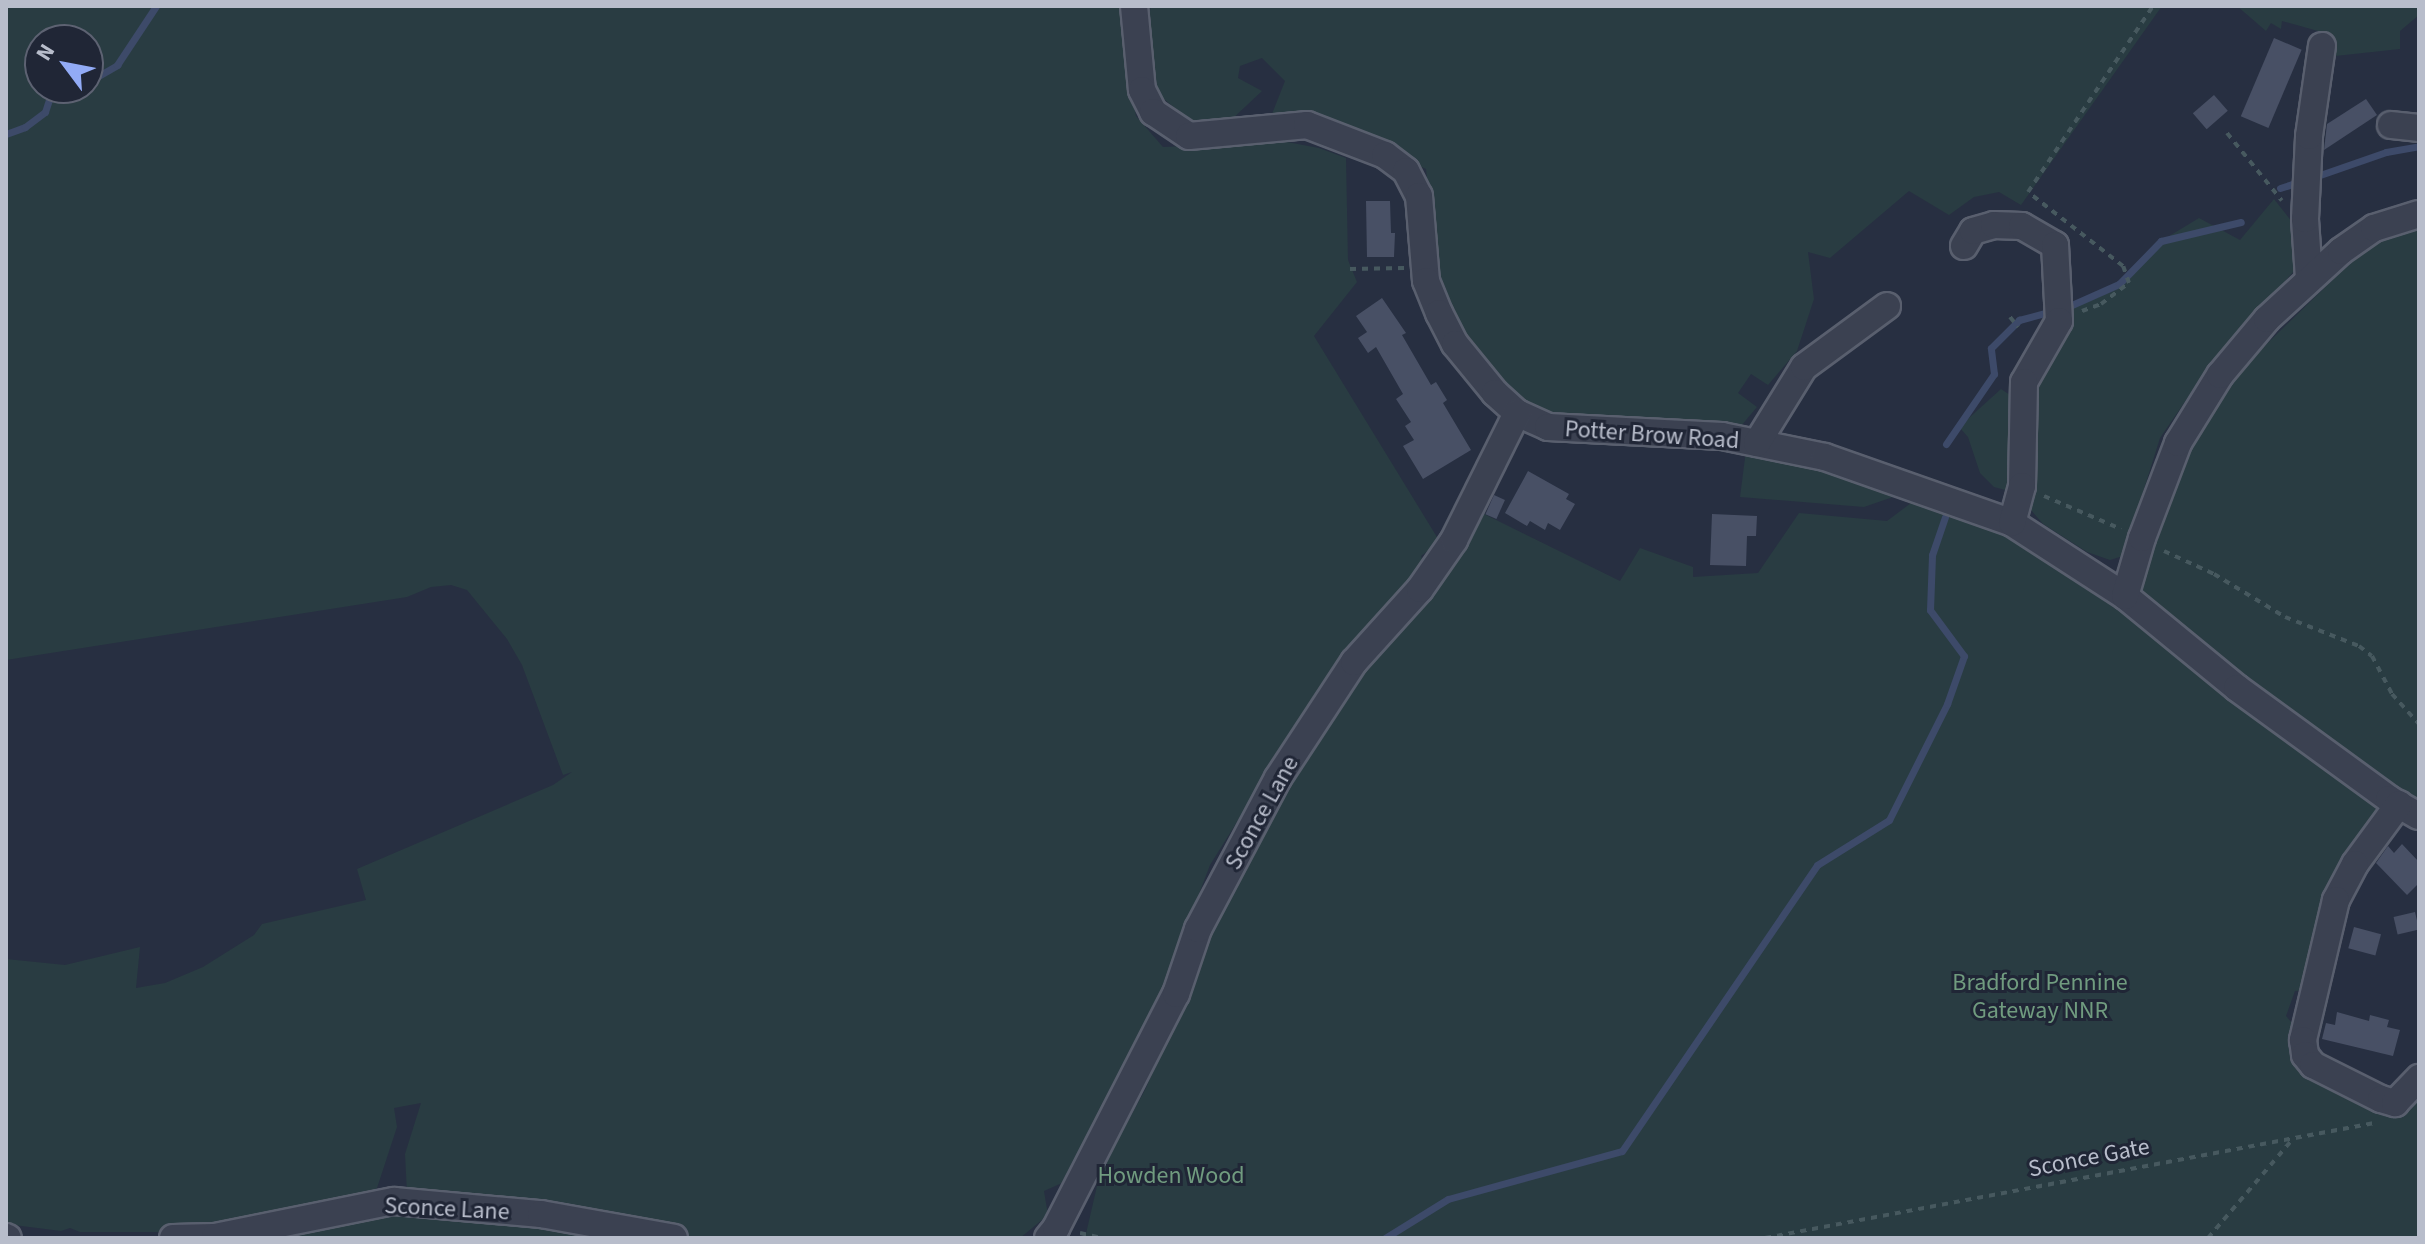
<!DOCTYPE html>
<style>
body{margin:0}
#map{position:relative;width:2425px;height:1244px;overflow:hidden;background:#272f41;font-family:"Source Sans 3",sans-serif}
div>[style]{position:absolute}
.green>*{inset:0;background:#293c42}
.stream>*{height:7px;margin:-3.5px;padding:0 3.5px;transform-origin:3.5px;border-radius:3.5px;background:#3d4a69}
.building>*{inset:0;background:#485065;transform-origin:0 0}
.path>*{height:4px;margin-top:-2px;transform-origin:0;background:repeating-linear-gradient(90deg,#47595f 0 6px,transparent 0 12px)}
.roads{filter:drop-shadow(2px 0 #595f6e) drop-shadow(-2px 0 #595f6e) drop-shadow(0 2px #595f6e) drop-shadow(0 -2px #595f6e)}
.minor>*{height:26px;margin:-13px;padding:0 13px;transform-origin:13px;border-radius:13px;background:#3b4151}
span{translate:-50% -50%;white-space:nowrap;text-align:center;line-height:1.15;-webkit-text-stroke:6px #202636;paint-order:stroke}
.street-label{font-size:24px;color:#b8bdcb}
.park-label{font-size:24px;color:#709b7f}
.frame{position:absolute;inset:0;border:8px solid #b8bdcb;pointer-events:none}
.north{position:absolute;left:24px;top:24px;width:80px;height:80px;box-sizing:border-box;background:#202636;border:2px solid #5d6272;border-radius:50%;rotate:302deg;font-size:22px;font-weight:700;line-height:32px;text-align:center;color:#b8bdcb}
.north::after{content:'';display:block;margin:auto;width:28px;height:36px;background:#92abf6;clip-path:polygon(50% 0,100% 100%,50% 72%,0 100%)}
</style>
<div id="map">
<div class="green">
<i style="clip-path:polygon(evenodd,6px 6px,1123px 6px,1125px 56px,1136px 116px,1163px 147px,1287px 142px,1319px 148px,1346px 158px,1348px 260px,1357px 282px,1314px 336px,1440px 542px,1421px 556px,1426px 569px,1277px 758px,1210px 865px,1135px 1063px,1062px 1183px,1044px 1191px,1048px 1215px,1020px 1238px,696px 1238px,407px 1193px,405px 1154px,421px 1103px,394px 1108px,397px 1127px,377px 1188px,357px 1200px,165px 1232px,80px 1232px,70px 1228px,61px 1231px,6px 1224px,6px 959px,65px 965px,140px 947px,136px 988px,165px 983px,203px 967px,254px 935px,262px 924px,366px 900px,357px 869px,553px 785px,572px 772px,563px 775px,522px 665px,507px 639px,467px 590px,451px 585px,431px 587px,407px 597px,6px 660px,6px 6px,40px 40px,88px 40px,88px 88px,40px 88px,40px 40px)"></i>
<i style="clip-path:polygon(1151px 6px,2162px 6px,2021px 205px,1999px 192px,1974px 197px,1949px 215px,1909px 191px,1830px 258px,1808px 252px,1814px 299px,1797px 351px,1768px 385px,1751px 374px,1738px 393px,1757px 407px,1741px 426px,1537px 412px,1511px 394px,1478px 355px,1447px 306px,1437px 269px,1426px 169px,1358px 138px,1270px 119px,1285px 81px,1262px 58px,1240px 66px,1238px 78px,1262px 91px,1229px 122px,1193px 123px,1159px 95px,1150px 75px,1144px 40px)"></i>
<i style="clip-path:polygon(2237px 6px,2419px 6px,2419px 15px,2400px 31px,2400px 49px,2326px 57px,2325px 36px,2318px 31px,2282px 21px,2281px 29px,2271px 23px,2266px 31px)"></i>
<i style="clip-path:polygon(2274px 199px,2296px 227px,2303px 254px,2294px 271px,2208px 368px,2160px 438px,2123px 556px,2110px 560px,2087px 552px,2043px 524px,2031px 510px,2029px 400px,2039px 368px,2074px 306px,2119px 284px,2161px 241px,2199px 218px,2240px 240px)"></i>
<i style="clip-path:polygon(2419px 225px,2419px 809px,2346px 759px,2145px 599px,2138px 586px,2169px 463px,2238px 372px,2386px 228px)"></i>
<i style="clip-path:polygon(2001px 389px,2010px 395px,2013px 437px,2009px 491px,1994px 487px,1980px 473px,1968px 437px,1959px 427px)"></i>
<i style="clip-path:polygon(1746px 450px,1803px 464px,1893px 493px,1893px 497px,1864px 507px,1740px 497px)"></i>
<i style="clip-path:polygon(1915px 500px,1937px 511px,1941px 506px,2011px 537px,2088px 586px,2286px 741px,2386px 809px,2308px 990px,2295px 991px,2286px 1016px,2300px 1032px,2298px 1051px,2393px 1107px,2419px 1088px,2419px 1238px,1085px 1238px,1100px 1173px,1146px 1088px,1181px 1004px,1210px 921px,1259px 830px,1350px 680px,1478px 511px,1620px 581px,1640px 548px,1693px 567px,1693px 577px,1758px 573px,1799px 513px,1887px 521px)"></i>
<i style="clip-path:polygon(403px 1209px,635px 1238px,252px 1238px)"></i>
</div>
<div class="stream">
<i style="left:88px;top:82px;width:34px;rotate:-30deg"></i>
<i style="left:117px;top:65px;width:71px;rotate:-56.5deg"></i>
<i style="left:6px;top:134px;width:20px;rotate:-20deg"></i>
<i style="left:25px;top:127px;width:25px;rotate:-37deg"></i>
<i style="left:45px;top:112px;width:19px;rotate:-72deg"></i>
<i style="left:51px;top:94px;width:19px;rotate:-18deg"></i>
<i style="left:2320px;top:175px;width:70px;rotate:-19.2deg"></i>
<i style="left:2386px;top:152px;width:34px;rotate:-10deg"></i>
<i style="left:2280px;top:188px;width:20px;rotate:-18deg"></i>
<i style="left:2065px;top:308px;width:59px;rotate:-24deg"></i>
<i style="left:2119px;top:284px;width:60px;rotate:-45.7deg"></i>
<i style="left:2161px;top:241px;width:82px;rotate:-13.4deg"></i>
<i style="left:1946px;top:444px;width:85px;rotate:-55.6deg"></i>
<i style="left:1994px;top:374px;width:26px;rotate:-97deg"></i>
<i style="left:1991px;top:348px;width:40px;rotate:-45deg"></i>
<i style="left:2019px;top:320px;width:35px;rotate:-15deg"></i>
<i style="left:1385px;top:1238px;width:74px;rotate:-31.8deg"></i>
<i style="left:1448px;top:1199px;width:180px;rotate:-15.4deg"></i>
<i style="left:1622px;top:1151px;width:346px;rotate:-55.7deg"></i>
<i style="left:1817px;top:865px;width:85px;rotate:-32deg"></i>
<i style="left:1889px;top:820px;width:130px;rotate:-63.4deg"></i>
<i style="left:1947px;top:704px;width:51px;rotate:-70.5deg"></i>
<i style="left:1964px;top:656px;width:57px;rotate:-126.5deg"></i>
<i style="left:1930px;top:610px;width:55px;rotate:-87.9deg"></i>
<i style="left:1932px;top:555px;width:40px;rotate:-71.1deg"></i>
</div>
<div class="building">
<i style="left:2274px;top:38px;width:30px;height:85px;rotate:23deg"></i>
<i style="left:2214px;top:95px;width:21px;height:28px;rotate:49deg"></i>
<i style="clip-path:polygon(2366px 99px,2377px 115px,2324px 150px,2327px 124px)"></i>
<i style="clip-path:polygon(1366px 201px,1390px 201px,1391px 233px,1395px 233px,1394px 257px,1367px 257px)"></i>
<i style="clip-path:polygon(1382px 298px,1406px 333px,1402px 335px,1431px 385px,1436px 382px,1447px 400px,1443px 403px,1471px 450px,1423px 479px,1403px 446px,1414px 440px,1405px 426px,1411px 422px,1396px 399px,1403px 394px,1376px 347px,1368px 353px,1358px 338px,1367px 332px,1356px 316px)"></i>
<i style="clip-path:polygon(1528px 471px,1569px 494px,1566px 499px,1575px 504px,1560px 530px,1548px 523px,1545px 530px,1530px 521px,1527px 526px,1505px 513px)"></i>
<i style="left:1494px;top:495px;width:12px;height:21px;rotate:24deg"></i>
<i style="clip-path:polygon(1712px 514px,1757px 516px,1756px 536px,1747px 536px,1746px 566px,1710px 565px)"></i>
<i style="clip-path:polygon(2402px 844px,2419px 862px,2419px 883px,2407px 895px,2376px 863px,2388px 846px,2394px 853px)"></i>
<i style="left:2415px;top:912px;width:18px;height:22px;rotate:77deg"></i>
<i style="left:2354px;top:927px;width:28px;height:22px;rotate:15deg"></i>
<i style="clip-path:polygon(2337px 1012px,2369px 1021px,2370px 1015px,2389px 1020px,2387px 1027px,2400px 1030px,2393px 1056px,2322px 1039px,2326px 1023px,2335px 1025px)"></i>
</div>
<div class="path">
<i style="left:2227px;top:133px;width:87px;rotate:51deg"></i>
<i style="left:1350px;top:269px;width:54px;rotate:-1.1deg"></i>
<i style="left:2082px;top:311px;width:20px;rotate:-20deg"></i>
<i style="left:2101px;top:304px;width:35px;rotate:-37deg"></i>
<i style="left:2129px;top:283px;width:18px;rotate:-109deg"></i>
<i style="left:2123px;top:266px;width:120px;rotate:-142.1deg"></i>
<i style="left:2028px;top:192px;width:224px;rotate:-56.1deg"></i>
<i style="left:2010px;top:317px;width:13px;rotate:51deg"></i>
<i style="left:2044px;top:496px;width:84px;rotate:23.2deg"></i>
<i style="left:2164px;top:551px;width:55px;rotate:24.7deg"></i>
<i style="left:2214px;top:574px;width:83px;rotate:31.2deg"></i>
<i style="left:2285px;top:617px;width:79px;rotate:21.4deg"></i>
<i style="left:2359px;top:646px;width:16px;rotate:38deg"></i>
<i style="left:2372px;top:656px;width:43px;rotate:62.2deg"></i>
<i style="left:2392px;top:694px;width:40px;rotate:48deg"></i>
<i style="left:1080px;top:1233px;width:23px;rotate:13deg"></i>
<i style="left:1765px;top:1238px;width:620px;rotate:-10.69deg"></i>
<i style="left:2208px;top:1238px;width:129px;rotate:-49.4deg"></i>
</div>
<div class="roads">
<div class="minor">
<i style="left:1134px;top:6px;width:84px;rotate:84.6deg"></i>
<i style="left:1142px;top:90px;width:25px;rotate:63deg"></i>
<i style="left:1153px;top:112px;width:43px;rotate:33.7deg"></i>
<i style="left:1189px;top:136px;width:119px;rotate:-5.3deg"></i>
<i style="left:1307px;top:125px;width:84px;rotate:21deg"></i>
<i style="left:1385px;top:155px;width:26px;rotate:37deg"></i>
<i style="left:1406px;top:171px;width:28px;rotate:63deg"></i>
<i style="left:1419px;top:196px;width:85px;rotate:85.3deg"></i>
<i style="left:1426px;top:281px;width:35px;rotate:68deg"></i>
<i style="left:1439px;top:313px;width:35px;rotate:63deg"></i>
<i style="left:1455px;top:344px;width:63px;rotate:50.8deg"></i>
<i style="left:1495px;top:393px;width:30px;rotate:42deg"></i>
<i style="left:1517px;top:413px;width:34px;rotate:24deg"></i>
<i style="left:1548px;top:427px;width:174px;rotate:3deg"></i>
<i style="left:1722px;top:436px;width:105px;rotate:11.5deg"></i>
<i style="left:1825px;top:457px;width:198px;rotate:19.4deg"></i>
<i style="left:2012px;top:523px;width:135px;rotate:32.9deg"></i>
<i style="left:2125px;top:596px;width:145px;rotate:39.4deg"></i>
<i style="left:2237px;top:688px;width:188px;rotate:36.1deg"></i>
<i style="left:2389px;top:799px;width:34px;rotate:30deg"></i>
<i style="left:2391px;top:125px;width:28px;rotate:6deg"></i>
<i style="left:1964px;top:246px;width:17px;rotate:-59deg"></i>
<i style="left:1973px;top:231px;width:22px;rotate:-16deg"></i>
<i style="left:1994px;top:225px;width:28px;rotate:2deg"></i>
<i style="left:2022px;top:226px;width:38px;rotate:30deg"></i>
<i style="left:2055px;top:245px;width:76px;rotate:87deg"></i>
<i style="left:2059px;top:321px;width:70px;rotate:119.8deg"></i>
<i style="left:2024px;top:382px;width:104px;rotate:91.1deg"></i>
<i style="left:2022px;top:486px;width:38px;rotate:105deg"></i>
<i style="left:2309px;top:278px;width:59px;rotate:-93.9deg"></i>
<i style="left:2305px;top:219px;width:83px;rotate:-87.2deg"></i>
<i style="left:2309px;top:136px;width:91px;rotate:-81.8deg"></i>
<i style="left:1757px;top:443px;width:89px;rotate:-58.3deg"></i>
<i style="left:1804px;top:367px;width:103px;rotate:-36.3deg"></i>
<i style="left:2125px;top:596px;width:60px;rotate:-73.7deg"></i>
<i style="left:2142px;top:538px;width:102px;rotate:-69.2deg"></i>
<i style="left:2178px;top:443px;width:80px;rotate:-58.3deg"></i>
<i style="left:2220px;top:375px;width:73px;rotate:-50deg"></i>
<i style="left:2267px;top:319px;width:100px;rotate:-42.6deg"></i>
<i style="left:2341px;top:251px;width:40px;rotate:-34.9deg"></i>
<i style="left:2374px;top:228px;width:47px;rotate:-17.3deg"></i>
<i style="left:2399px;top:804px;width:74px;rotate:126.3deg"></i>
<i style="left:2355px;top:864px;width:41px;rotate:117.8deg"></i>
<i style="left:2336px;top:900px;width:144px;rotate:103.3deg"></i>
<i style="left:2303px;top:1040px;width:15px;rotate:82deg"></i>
<i style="left:2305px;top:1055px;width:13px;rotate:51deg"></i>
<i style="left:2313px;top:1065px;width:76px;rotate:26.6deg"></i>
<i style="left:2381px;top:1099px;width:15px;rotate:16deg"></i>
<i style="left:2395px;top:1103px;width:35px;rotate:-46deg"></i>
<i style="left:6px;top:1237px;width:2px;rotate:27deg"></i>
<i style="left:173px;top:1238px;width:42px;rotate:-1.4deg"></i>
<i style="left:215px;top:1237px;width:183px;rotate:-11.4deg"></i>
<i style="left:394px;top:1201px;width:148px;rotate:5.1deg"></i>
<i style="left:541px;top:1214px;width:135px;rotate:10.2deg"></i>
<i style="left:1048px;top:1238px;width:13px;rotate:-51deg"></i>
<i style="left:1056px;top:1228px;width:263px;rotate:-62.9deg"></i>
<i style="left:1176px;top:994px;width:69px;rotate:-71.3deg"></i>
<i style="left:1198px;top:929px;width:171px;rotate:-62.1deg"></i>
<i style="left:1278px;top:778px;width:139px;rotate:-56.8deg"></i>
<i style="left:1354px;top:662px;width:98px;rotate:-47.9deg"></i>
<i style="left:1420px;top:589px;width:60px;rotate:-55.2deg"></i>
<i style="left:1454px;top:540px;width:142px;rotate:-63.6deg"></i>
</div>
</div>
<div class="street-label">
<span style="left:1652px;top:435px;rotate:4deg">Potter Brow Road</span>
<span style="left:1262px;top:813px;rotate:-61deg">Sconce Lane</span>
<span style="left:2089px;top:1158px;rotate:-11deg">Sconce Gate</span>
<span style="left:447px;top:1209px;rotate:3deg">Sconce Lane</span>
</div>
<div class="park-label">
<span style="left:2040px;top:997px">Bradford Pennine<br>Gateway NNR</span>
<span style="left:1171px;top:1176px">Howden Wood</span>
</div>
<div class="frame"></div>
<div class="north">N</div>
</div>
